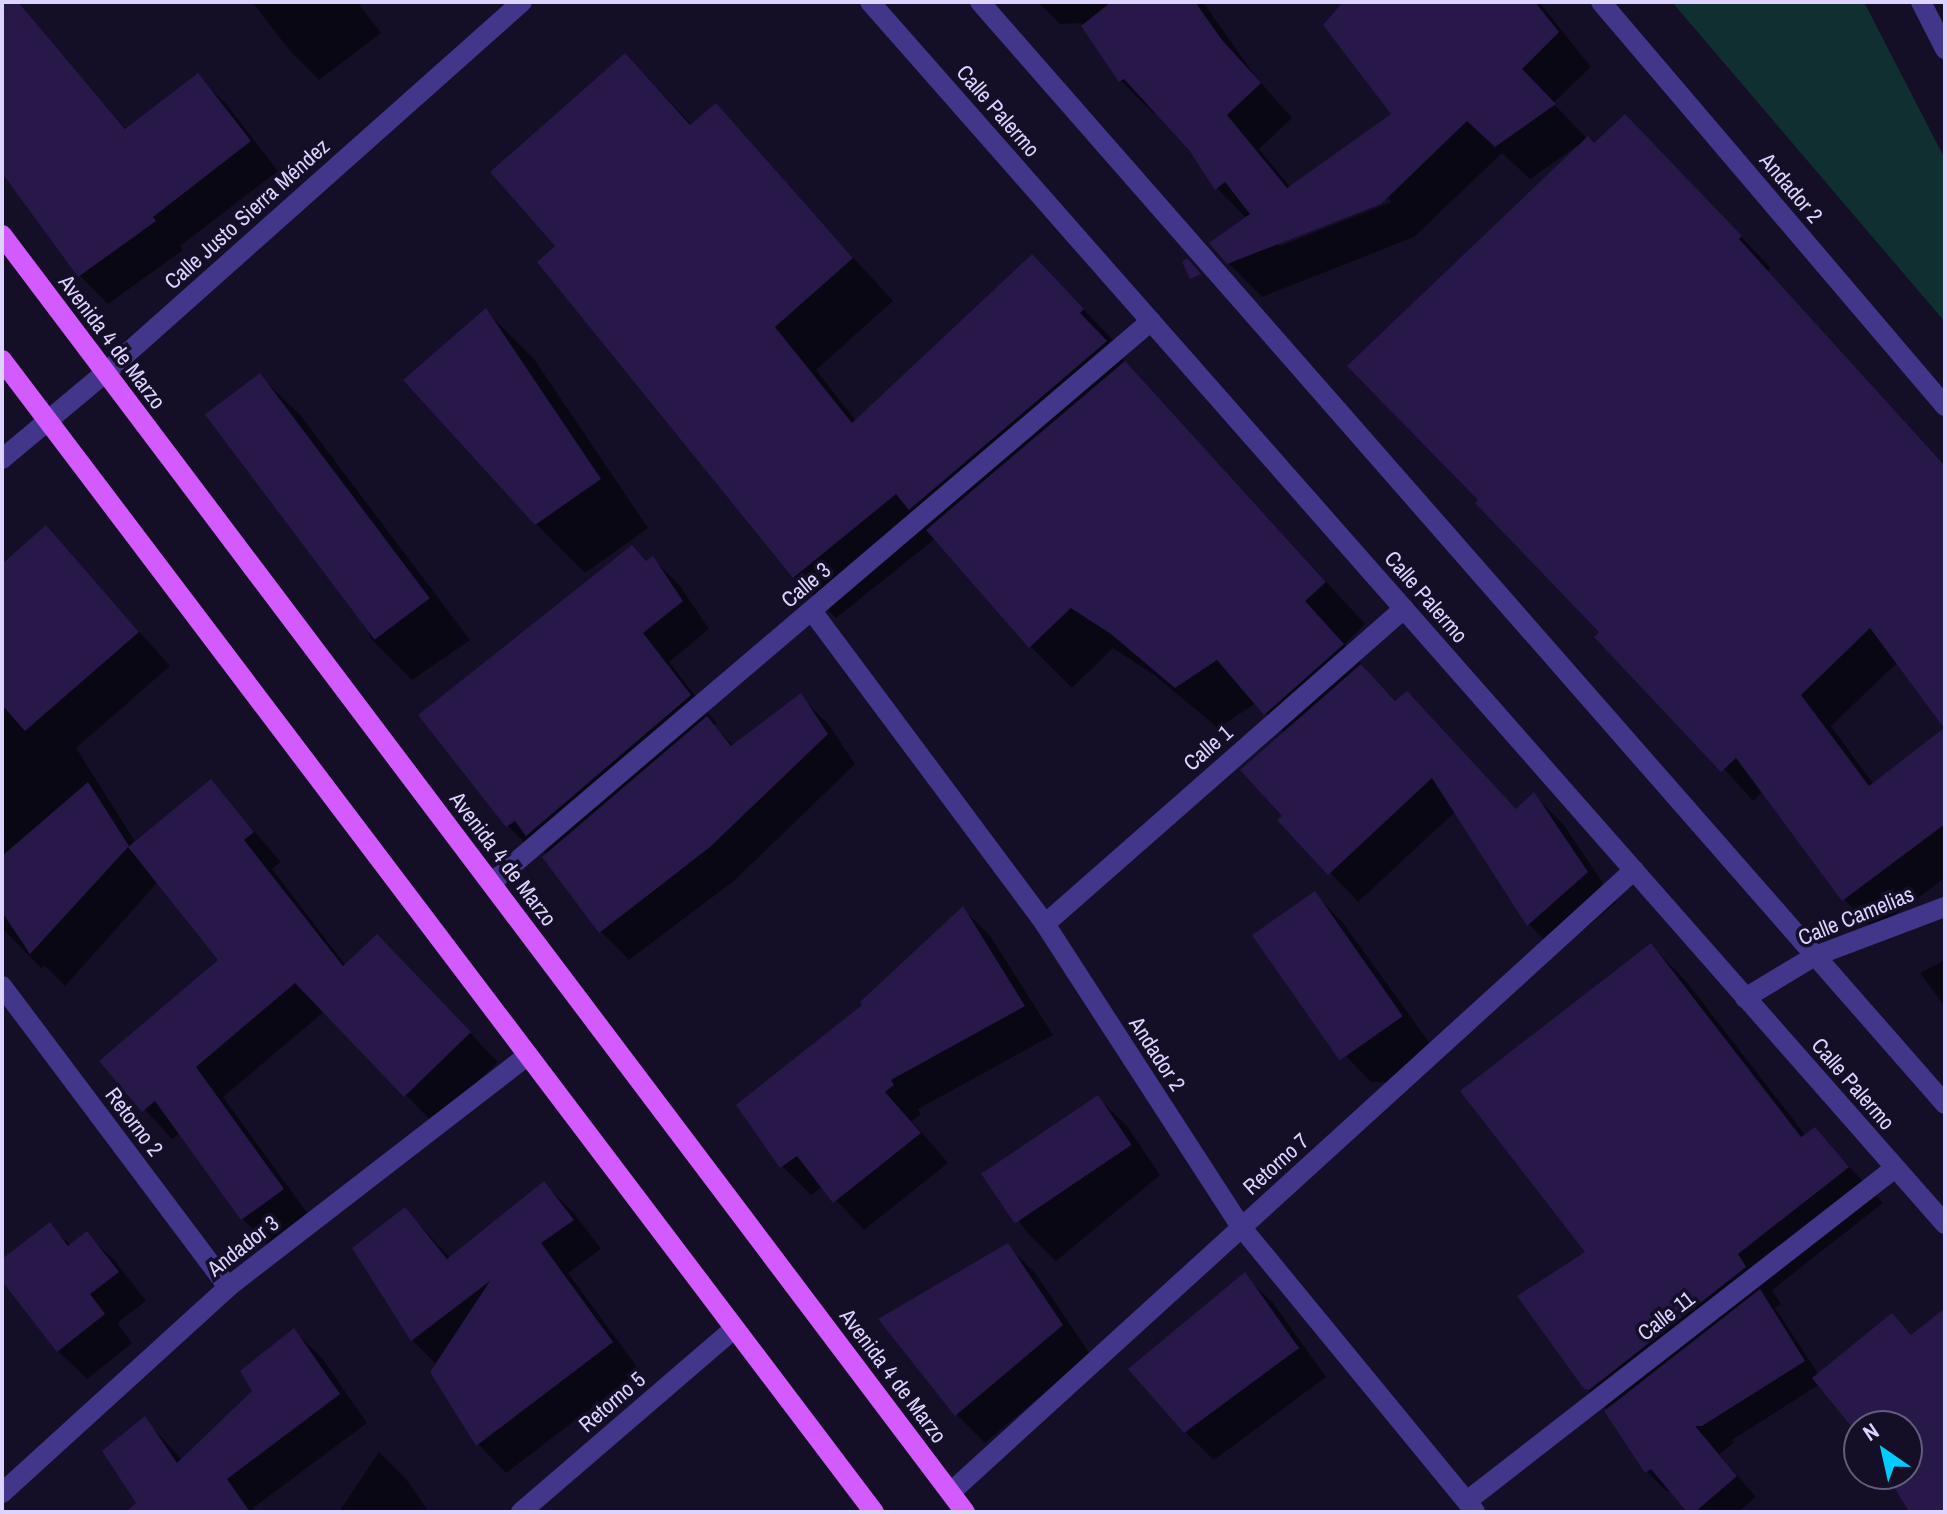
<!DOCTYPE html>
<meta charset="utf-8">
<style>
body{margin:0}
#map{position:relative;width:1947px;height:1514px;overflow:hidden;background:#140e27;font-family:"Archivo Narrow",sans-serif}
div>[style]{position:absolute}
.green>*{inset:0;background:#102f31}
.shadow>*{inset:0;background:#0007}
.building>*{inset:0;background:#271849;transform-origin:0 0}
.minor>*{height:20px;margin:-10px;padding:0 10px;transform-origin:10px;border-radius:10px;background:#413689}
.major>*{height:20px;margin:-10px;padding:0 10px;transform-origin:10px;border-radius:10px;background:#d25aff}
span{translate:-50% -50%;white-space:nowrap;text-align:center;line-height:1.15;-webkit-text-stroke:7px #140e27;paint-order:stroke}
.street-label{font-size:22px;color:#ddd3ff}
.frame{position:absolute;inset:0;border:4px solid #ddd3ff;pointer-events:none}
.north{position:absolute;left:1843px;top:1410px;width:80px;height:80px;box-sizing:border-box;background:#140e27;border:2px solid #645d7d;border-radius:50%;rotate:326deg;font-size:22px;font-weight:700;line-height:32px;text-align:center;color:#ddd3ff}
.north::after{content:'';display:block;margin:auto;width:28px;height:36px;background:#00ccfe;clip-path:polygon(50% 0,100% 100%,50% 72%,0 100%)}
</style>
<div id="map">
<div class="green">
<i style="clip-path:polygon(1672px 2px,1864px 2px,1945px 159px,1945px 322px)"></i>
</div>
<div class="shadow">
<i style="clip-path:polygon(252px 2px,357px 2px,381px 33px,319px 80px,291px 52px)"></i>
<i style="clip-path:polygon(evenodd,1038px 2px,1203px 2px,1255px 76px,1292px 118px,1259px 149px,1291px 188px,1394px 114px,1345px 2px,1539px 2px,1591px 67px,1553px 103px,1594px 146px,1656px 148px,1771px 268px,1768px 271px,1945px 466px,1945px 726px,1898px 662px,1831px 726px,1874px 785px,1945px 730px,1945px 878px,1874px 930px,1844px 899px,1763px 791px,1753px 801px,1602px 633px,1577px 146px,1530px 179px,1502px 153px,1414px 237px,1262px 297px,1228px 263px,1247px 219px,1217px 188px,1190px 149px,1157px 112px,1154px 114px,1121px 81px,1081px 23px,1060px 24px,1038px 2px,1389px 198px,1391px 202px,1280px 246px,1276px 243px,1389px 198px)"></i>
<i style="clip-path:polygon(24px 13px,127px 130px,197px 76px,226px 104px,278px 171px,180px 246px,183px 250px,108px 304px,80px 276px,24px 201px,2px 135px,2px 31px)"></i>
<i style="clip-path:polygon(625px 55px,693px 126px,715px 106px,893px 301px,816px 370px,856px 421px,1074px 299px,1124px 352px,1120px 356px,1146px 385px,1365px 624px,1345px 644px,1382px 688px,1517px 811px,1534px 795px,1563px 824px,1616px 902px,1557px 953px,1529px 924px,1456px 811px,1358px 902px,1280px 820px,1284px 816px,1285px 734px,1256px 703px,1218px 728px,1154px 675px,1113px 648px,1072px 688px,1031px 647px,936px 538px,836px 618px,794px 576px,558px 246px)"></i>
<i style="clip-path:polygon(485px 310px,534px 359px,648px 528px,585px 573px,536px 524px)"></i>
<i style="clip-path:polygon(259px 375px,301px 416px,470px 640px,412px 680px,371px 639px)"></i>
<i style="clip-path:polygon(46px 528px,170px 666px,76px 748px,136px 843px,211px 782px,281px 862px,272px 869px,346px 966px,405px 966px,498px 1062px,434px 1124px,325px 1011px,223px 1097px,311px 1218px,271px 1247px,243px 1219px,180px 1133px,172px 1139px,101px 1061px,221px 960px,158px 882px,65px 986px,44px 965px,41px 968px,2px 928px,2px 567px)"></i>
<i style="clip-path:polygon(653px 559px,680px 586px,709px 629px,669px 662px,717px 724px,714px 726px,734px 746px,800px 696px,829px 725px,855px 764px,735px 880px,629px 960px,600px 931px,547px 855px,541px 848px,535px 853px,508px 826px,421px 716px)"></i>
<i style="clip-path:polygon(1315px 894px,1343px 923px,1431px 1045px,1390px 1082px,1371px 1082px,1342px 1052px)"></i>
<i style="clip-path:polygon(963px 909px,991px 937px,1053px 1035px,918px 1109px,921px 1114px,912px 1121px,948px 1163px,864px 1230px,823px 1186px,811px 1195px,782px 1166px,865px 1006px)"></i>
<i style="clip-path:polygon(1651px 945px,1686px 981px,1806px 1136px,1815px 1130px,1883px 1203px,1772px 1290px,1781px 1304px,1775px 1308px,1819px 1375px,1892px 1315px,1921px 1344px,1945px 1373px,1945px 1512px,1908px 1512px,1889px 1474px,1907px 1474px,1907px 1426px,1859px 1426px,1859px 1432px,1820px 1384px,1732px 1440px,1734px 1443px,1719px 1454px,1756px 1497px,1738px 1512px,1689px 1512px,1670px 1490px,1667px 1492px,1647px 1472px,1608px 1410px,1586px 1388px,1588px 1253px)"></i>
<i style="clip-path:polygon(1945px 960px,1945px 1007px,1920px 973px)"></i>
<i style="clip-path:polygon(1098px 1098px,1127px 1126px,1160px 1175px,1056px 1261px,1027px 1232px,992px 1185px)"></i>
<i style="clip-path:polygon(544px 1184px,573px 1212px,601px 1249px,568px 1273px,640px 1371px,506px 1473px,478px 1444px,437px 1365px,412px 1340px,405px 1209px,450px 1258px)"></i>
<i style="clip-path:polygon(50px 1225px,71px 1246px,87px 1234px,116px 1262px,146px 1301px,117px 1323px,132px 1343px,87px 1379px,58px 1351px,2px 1278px,2px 1262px)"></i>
<i style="clip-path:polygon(1008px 1246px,1036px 1274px,1090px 1354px,985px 1443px,957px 1415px)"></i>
<i style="clip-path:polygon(1244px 1275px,1273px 1303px,1326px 1377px,1214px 1460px,1185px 1432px)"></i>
<i style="clip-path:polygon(294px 1331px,322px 1358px,367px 1423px,253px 1508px,256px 1512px,129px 1512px,138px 1503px,145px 1419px,183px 1461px,255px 1391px)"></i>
<i style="clip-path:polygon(379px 1452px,406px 1479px,429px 1512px,339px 1512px)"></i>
</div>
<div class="building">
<i style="clip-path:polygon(2px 2px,18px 2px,125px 129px,198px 73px,251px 141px,153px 217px,156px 221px,78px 277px,2px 173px)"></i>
<i style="clip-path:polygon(1111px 2px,1195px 2px,1222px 40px,1261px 83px,1227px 115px,1287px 188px,1391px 114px,1323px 25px,1343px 2px,1535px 2px,1559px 32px,1522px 69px,1556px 104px,1495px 147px,1467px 121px,1381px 204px,1227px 264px,1209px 243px,1250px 214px,1225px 182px,1215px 190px,1189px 150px,1124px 79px,1119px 82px,1081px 26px)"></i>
<i style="clip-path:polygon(625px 53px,690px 125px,716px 103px,853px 258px,775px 327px,852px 423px,1032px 254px,1084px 309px,1080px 313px,1107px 341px,909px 510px,896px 494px,793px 578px,537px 262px,555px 246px,490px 172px)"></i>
<i style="clip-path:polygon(evenodd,1625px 114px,1742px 236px,1739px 239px,1945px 466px,1945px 824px,1842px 901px,1736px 758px,1721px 772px,1594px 637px,1599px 632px,1475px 503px,1478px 500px,1347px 366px,1588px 136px,1594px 143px,1625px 114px,1870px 628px,1944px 728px,1869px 786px,1801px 695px,1870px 628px)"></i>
<i style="clip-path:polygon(1187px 258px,1201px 274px,1190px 279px,1182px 262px)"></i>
<i style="clip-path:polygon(486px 308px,601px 479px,535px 525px,403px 380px)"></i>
<i style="clip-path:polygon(1125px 361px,1326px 582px,1305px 601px,1344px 644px,1264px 715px,1217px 660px,1175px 688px,1111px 634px,1071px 608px,1029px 648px,926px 530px)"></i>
<i style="left:260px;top:373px;width:282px;height:69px;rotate:53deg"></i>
<i style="clip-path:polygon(46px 525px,139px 632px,25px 731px,2px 705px,2px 564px)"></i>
<i style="clip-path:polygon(632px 545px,646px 561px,653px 556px,683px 601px,643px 633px,691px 695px,526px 836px,515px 821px,506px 827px,418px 715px)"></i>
<i style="clip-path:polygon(1361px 664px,1395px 701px,1407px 691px,1516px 809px,1534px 792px,1588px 872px,1527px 926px,1432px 778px,1328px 875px,1277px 820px,1282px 816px,1240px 770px)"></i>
<i style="clip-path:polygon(801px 693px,828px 734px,710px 847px,599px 933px,542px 857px,707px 716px,731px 746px)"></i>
<i style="clip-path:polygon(211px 779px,254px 832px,244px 840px,343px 966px,377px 934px,471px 1032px,404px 1097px,295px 983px,196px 1067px,284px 1189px,241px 1220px,155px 1101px,142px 1112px,99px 1061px,218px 960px,128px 847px)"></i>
<i style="clip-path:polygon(88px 782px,129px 846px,30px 954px,2px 912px,2px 856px)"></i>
<i style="left:1315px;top:891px;width:153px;height:77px;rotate:55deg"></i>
<i style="clip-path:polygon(963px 906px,1025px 1006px,891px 1080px,894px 1085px,885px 1092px,921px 1133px,833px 1203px,797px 1156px,780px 1168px,736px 1105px,862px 1005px,860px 1002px)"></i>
<i style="clip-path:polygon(1651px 943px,1801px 1137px,1815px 1127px,1849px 1167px,1738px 1254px,1746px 1267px,1589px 1390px,1584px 1389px,1517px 1296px,1585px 1252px,1460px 1091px)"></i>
<i style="left:1098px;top:1095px;width:60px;height:141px;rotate:56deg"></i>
<i style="clip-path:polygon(544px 1181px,574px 1220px,541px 1243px,613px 1342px,476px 1446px,430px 1372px,490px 1281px,411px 1341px,352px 1248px,405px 1207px,447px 1259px)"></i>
<i style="clip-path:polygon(50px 1222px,68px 1246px,87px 1231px,119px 1272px,90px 1294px,105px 1314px,57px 1352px,2px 1281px,2px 1259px)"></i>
<i style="clip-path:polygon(1008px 1243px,1063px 1325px,955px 1416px,878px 1319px)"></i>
<i style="clip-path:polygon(1245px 1272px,1299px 1348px,1184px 1433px,1128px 1369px)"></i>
<i style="clip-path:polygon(1760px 1289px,1805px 1361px,1702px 1426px,1695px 1426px,1737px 1476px,1695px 1512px,1687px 1512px,1651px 1469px,1645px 1473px,1604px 1411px)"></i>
<i style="clip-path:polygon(1945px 1308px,1945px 1512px,1909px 1512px,1886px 1474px,1907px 1474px,1907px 1426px,1859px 1426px,1859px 1436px,1812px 1378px,1892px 1313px,1911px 1335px)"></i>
<i style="clip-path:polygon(294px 1328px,340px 1394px,227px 1479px,250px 1512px,126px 1512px,136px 1503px,102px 1451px,145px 1416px,177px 1463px,252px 1391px,240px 1371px)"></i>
</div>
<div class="minor">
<i style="left:870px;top:2px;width:1628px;rotate:48.66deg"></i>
<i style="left:980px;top:2px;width:1465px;rotate:48.79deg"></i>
<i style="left:1601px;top:2px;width:531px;rotate:49.59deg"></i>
<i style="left:1921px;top:2px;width:53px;rotate:62.9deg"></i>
<i style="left:2px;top:459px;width:134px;rotate:-39.9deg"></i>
<i style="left:105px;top:373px;width:558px;rotate:-41.66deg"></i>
<i style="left:812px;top:611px;width:390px;rotate:53.3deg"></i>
<i style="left:1045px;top:924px;width:362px;rotate:57.1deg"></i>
<i style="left:1242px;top:1228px;width:367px;rotate:50.6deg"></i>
<i style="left:491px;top:883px;width:867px;rotate:-40.41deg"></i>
<i style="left:1045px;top:924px;width:478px;rotate:-41.3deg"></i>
<i style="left:2px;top:986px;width:376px;rotate:53.1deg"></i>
<i style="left:1745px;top:998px;width:82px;rotate:-31deg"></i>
<i style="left:1815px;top:956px;width:139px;rotate:-20.7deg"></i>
<i style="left:951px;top:1492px;width:924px;rotate:-42.32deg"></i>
<i style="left:2px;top:1493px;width:306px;rotate:-42.3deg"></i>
<i style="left:228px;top:1287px;width:379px;rotate:-37.7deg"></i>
<i style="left:1467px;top:1501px;width:542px;rotate:-37.88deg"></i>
<i style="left:521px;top:1512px;width:282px;rotate:-40.7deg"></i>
</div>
<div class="major">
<i style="left:2px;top:235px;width:1599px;rotate:52.98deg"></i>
<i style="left:2px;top:360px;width:1445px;rotate:52.88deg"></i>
</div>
<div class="street-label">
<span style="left:998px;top:111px;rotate:49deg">Calle Palermo</span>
<span style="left:1791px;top:188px;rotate:50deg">Andador 2</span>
<span style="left:247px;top:214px;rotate:-42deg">Calle Justo Sierra Méndez</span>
<span style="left:112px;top:342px;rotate:53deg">Avenida 4 de Marzo</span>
<span style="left:806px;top:585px;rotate:-40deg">Calle 3</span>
<span style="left:1426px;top:597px;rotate:49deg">Calle Palermo</span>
<span style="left:1208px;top:748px;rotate:-41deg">Calle 1</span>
<span style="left:503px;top:859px;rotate:53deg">Avenida 4 de Marzo</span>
<span style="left:1856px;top:916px;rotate:-22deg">Calle Camelias</span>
<span style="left:1157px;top:1054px;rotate:57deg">Andador 2</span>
<span style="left:1853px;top:1084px;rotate:49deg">Calle Palermo</span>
<span style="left:134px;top:1122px;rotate:53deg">Retorno 2</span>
<span style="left:1276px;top:1164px;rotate:-42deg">Retorno 7</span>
<span style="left:243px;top:1246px;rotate:-38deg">Andador 3</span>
<span style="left:1666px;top:1316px;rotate:-38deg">Calle 11</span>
<span style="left:893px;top:1376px;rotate:53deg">Avenida 4 de Marzo</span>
<span style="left:612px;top:1402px;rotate:-41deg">Retorno 5</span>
</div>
<div class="frame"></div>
<div class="north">N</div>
</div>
